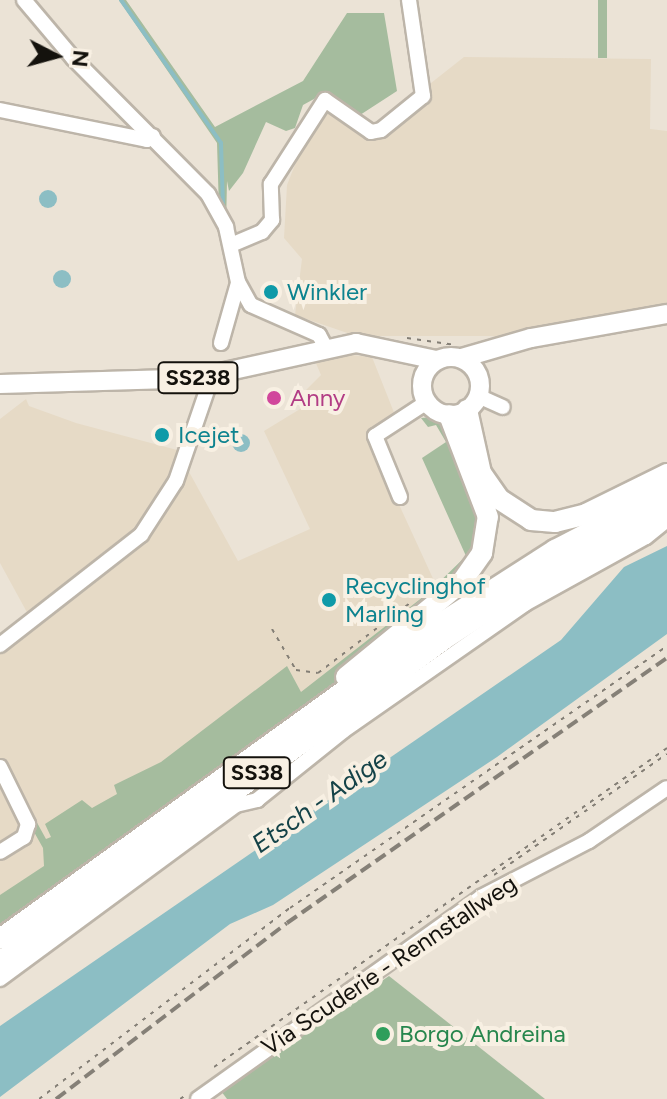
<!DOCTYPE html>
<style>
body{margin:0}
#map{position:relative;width:667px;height:1099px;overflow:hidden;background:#ebe3d6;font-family:Figtree,sans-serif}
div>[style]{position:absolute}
.built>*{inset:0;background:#e6dac6}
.green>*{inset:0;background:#a5bc9e;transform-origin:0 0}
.water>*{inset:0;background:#8cbec4}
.round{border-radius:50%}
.stream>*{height:4px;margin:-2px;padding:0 2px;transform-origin:2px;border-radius:2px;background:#8cbec4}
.path>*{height:2px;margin-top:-1px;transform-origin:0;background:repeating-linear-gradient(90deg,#837e75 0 4px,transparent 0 10px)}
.roads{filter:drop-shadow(2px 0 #bdb5a9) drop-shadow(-2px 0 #bdb5a9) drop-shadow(0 2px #bdb5a9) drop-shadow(0 -2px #bdb5a9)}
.minor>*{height:14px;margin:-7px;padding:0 7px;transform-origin:7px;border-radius:7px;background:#fff}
.major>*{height:18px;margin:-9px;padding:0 9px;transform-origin:9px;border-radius:9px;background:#fff}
.major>.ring{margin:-9px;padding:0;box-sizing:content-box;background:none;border:18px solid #fff;border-radius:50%}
.highway>*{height:20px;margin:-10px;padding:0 10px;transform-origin:10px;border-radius:10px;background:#fff}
.rail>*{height:4px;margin-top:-2px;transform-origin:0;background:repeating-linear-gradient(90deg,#858077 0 12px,transparent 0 18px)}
.dots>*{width:22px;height:22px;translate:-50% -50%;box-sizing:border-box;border:4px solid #f8f0e3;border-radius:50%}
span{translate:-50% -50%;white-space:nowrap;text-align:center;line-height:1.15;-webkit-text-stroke:8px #f8f0e3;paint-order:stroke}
.shield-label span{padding:2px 6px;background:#f8f0e3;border:2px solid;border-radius:6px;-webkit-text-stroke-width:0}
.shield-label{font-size:22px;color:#14120d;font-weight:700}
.culture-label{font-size:24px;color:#0d838f}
.left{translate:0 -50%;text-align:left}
.hotel-label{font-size:24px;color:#b23c85}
.street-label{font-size:24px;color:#14120d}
.leisure-label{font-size:24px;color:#27864d}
.water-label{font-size:26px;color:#154348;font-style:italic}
.north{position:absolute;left:16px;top:16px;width:80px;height:80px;-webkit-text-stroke:6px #f8f0e3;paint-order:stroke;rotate:96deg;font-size:22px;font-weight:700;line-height:32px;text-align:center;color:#14120d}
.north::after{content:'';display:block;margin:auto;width:28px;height:36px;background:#14120d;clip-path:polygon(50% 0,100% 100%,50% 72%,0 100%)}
</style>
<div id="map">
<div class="built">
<i style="clip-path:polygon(464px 57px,651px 59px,650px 129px,667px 131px,667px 314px,514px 343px,492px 336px,356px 336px,295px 315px,302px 259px,284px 238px,287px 185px,323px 94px,374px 128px)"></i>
<i style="clip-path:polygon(351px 355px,372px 357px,395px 415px,367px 435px,442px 598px,0 930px,0 641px,29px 616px,0 563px,0 419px,26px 399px,29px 406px,76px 423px,177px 450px,238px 561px,310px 529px,264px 431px,305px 406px,302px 394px,321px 375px,315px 361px)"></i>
</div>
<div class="green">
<i style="clip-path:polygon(119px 0,126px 0,215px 127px,303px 81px,347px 13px,384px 13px,397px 91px,360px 115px,374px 128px,323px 94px,303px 105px,295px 128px,286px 131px,266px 122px,243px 173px,229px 191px,227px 181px,226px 227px,219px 210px,217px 143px)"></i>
<i style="left:598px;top:0;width:9px;height:58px"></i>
<i style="clip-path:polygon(433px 417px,441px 420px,474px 484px,482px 554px,310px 715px,0 930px,0 895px,44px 866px,43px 848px,29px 823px,35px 819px,46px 839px,51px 837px,45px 824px,82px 800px,92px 808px,117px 794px,114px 785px,161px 762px,287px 666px,301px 692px,428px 593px,466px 556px,422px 458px,446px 442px,436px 425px,428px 427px,421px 418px)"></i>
<i style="clip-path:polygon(389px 976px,545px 1099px,227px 1099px,221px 1091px)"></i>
</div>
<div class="water">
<i class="round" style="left:39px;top:190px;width:18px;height:18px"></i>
<i class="round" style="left:53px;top:270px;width:18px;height:18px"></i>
<i class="round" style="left:232px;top:434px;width:18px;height:18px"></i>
<i style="clip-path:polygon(667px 546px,667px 634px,497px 757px,273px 905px,230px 924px,0 1097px,0 1026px,561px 640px,624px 567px)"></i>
</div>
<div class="stream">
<i style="left:121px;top:0;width:174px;rotate:55deg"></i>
<i style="left:221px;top:143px;width:63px;rotate:88.2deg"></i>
</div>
<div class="path">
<i style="left:407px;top:338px;width:49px;rotate:8.1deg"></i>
<i style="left:272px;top:629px;width:48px;rotate:59.7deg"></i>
<i style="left:296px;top:670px;width:22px;rotate:8deg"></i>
<i style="left:318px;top:673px;width:116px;rotate:-37.3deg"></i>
<i style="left:494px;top:875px;width:211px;rotate:-35deg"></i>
<i style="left:214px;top:1067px;width:554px;rotate:-35.15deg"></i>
<i style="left:39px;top:1099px;width:315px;rotate:-37.3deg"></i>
<i style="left:290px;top:908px;width:459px;rotate:-34.8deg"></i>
<i style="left:180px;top:1099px;width:7px;rotate:-34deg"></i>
</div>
<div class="roads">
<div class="minor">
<i style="left:24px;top:0;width:76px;rotate:49.8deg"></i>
<i style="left:73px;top:58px;width:192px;rotate:45.2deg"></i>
<i style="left:208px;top:194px;width:38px;rotate:61deg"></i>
<i style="left:226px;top:227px;width:56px;rotate:77.7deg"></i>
<i style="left:238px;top:282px;width:26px;rotate:61deg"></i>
<i style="left:251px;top:305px;width:74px;rotate:23.8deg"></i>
<i style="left:319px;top:335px;width:15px;rotate:62deg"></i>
<i style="left:0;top:110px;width:150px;rotate:11.5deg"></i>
<i style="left:147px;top:140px;width:7px;rotate:-34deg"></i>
<i style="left:231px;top:245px;width:34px;rotate:-23deg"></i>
<i style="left:262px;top:232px;width:16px;rotate:-50deg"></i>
<i style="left:272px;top:220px;width:36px;rotate:-92deg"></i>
<i style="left:271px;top:184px;width:100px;rotate:-57.3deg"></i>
<i style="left:325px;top:100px;width:56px;rotate:34.8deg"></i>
<i style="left:371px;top:132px;width:10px;rotate:-11deg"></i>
<i style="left:381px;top:130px;width:54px;rotate:-39deg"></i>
<i style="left:423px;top:96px;width:97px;rotate:-98.3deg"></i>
<i style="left:221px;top:343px;width:62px;rotate:-74.2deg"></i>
<i style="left:478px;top:396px;width:27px;rotate:24deg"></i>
<i style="left:400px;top:497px;width:66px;rotate:-112.3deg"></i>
<i style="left:375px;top:436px;width:62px;rotate:-33.2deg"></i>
<i style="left:0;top:645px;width:179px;rotate:-38deg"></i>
<i style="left:141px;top:535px;width:64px;rotate:-57.1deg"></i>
<i style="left:176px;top:481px;width:111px;rotate:-71.1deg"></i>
<i style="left:0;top:767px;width:64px;rotate:63.8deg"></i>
<i style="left:28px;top:824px;width:14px;rotate:107deg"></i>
<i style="left:24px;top:837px;width:28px;rotate:148deg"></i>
<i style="left:236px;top:805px;width:22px;rotate:-13deg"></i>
<i style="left:257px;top:800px;width:110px;rotate:-38.7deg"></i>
<i style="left:343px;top:731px;width:222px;rotate:-34.9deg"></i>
<i style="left:525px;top:604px;width:138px;rotate:-29deg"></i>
<i style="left:646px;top:537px;width:27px;rotate:-39deg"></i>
<i style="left:0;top:979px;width:300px;rotate:-36.4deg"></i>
<i style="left:198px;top:1099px;width:348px;rotate:-35.5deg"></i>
<i style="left:481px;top:897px;width:122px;rotate:-27.4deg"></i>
<i style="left:589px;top:841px;width:94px;rotate:-34.2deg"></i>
</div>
<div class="major">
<i class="ring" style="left:422px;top:357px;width:40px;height:40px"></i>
<i style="left:462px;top:358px;width:72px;rotate:-16.2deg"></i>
<i style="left:531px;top:338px;width:138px;rotate:-10deg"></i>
<i style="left:0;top:384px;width:197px;rotate:-1.7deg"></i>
<i style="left:197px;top:378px;width:163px;rotate:-12.4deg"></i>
<i style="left:356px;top:343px;width:82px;rotate:12deg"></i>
</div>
<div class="highway">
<i style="left:467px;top:410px;width:65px;rotate:77.5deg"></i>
<i style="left:481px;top:473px;width:32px;rotate:55deg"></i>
<i style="left:499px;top:499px;width:38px;rotate:33deg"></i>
<i style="left:531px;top:520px;width:24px;rotate:5deg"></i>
<i style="left:555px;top:522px;width:32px;rotate:-14deg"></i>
<i style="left:586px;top:514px;width:90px;rotate:-26.3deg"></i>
<i style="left:346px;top:677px;width:149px;rotate:-39.3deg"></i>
<i style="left:461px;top:583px;width:37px;rotate:-55deg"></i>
<i style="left:482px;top:553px;width:36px;rotate:-81deg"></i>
<i style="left:488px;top:517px;width:109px;rotate:-110.9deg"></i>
<i style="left:0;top:939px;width:509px;rotate:-35.81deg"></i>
<i style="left:413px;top:641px;width:169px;rotate:-32.7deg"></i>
<i style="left:555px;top:550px;width:126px;rotate:-27.4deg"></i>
<i style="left:0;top:962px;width:548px;rotate:-36.01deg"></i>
<i style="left:443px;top:640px;width:90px;rotate:-33.2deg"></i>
<i style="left:518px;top:591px;width:169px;rotate:-27.9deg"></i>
</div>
</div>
<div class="rail">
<i style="left:56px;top:1099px;width:290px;rotate:-37.3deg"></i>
<i style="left:287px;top:923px;width:463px;rotate:-34.9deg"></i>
</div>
<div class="dots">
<i style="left:271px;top:292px;background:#0f9aa8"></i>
<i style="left:274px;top:398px;background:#d1479c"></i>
<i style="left:162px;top:435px;background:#0f9aa8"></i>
<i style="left:329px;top:600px;background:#0f9aa8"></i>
<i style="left:383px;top:1034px;background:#2e9e5b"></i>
</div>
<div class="shield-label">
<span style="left:198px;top:378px">SS238</span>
<span style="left:257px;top:773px">SS38</span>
</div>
<div class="culture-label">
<span class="left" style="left:287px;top:292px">Winkler</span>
<span class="left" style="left:178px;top:435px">Icejet</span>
<span class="left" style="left:345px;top:600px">Recyclinghof<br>Marling</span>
</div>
<div class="hotel-label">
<span class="left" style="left:290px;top:398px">Anny</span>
</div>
<div class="street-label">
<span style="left:389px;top:965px;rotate:-34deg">Via Scuderie - Rennstallweg</span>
</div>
<div class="leisure-label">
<span class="left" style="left:399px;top:1034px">Borgo Andreina</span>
</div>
<div class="water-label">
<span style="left:320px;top:802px;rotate:-35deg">Etsch - Adige</span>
</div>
<div class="north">N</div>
</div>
